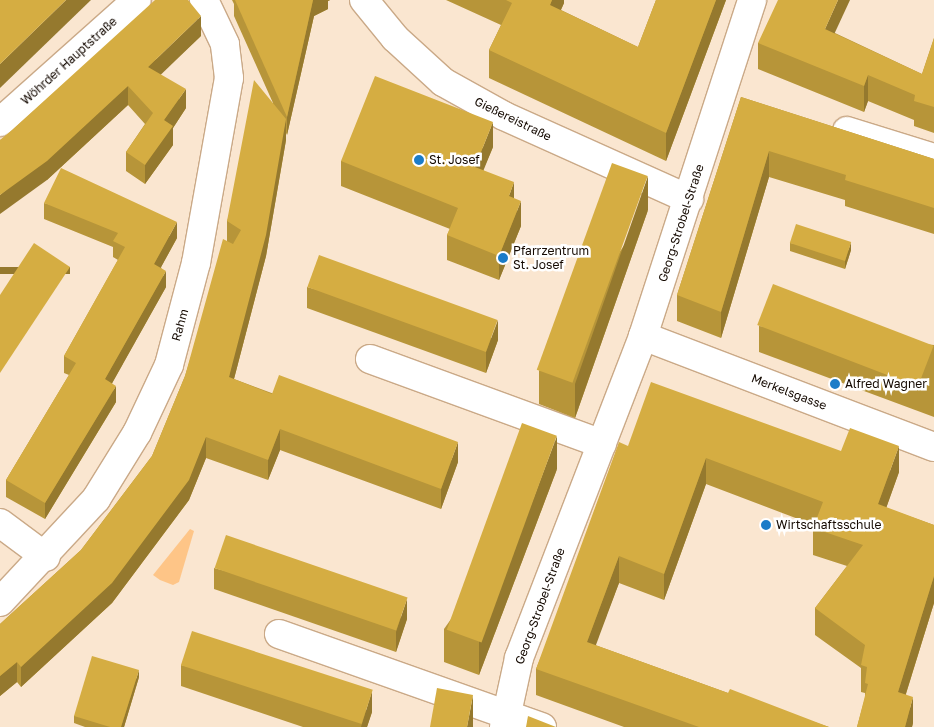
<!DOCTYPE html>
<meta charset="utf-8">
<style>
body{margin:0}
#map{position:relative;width:934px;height:727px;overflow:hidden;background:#fae6d0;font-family:"Golos Text",sans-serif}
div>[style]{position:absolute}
.green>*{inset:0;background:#fec587}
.roads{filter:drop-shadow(1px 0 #caa987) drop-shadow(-1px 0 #caa987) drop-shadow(0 1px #caa987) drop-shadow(0 -1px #caa987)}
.minor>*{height:28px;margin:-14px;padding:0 14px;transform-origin:14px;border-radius:14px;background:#fff}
.wall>*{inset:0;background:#b79539}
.shaded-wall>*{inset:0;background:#95792e;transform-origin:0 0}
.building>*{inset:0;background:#d5ad42;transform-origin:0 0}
.dots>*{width:14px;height:14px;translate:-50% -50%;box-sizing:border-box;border:2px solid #fff;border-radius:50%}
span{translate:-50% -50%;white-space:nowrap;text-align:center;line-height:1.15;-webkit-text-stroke:5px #fff;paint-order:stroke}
.street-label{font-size:12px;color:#140901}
.poi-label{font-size:12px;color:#140901}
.left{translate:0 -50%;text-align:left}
</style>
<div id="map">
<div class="green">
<i style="clip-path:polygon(190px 529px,194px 531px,179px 582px,173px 585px,160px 580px,153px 575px)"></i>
</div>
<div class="roads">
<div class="minor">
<i style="left:364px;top:0;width:49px;rotate:50.8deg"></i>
<i style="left:395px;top:38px;width:65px;rotate:42.5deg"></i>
<i style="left:443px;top:82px;width:70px;rotate:29.1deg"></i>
<i style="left:504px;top:116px;width:203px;rotate:24.2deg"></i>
<i style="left:0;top:122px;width:183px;rotate:-41.7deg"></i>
<i style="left:847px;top:131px;width:91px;rotate:17.2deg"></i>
<i style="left:643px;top:336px;width:311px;rotate:20.9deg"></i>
<i style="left:370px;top:359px;width:247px;rotate:20.1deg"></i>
<i style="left:0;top:523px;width:57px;rotate:36.5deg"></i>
<i style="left:0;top:602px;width:141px;rotate:-47deg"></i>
<i style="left:96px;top:499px;width:78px;rotate:-58.2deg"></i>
<i style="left:137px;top:433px;width:75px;rotate:-64.8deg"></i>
<i style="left:169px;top:365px;width:106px;rotate:-75.2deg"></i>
<i style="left:196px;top:263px;width:188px;rotate:-79.9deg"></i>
<i style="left:229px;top:78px;width:34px;rotate:-97deg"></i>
<i style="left:225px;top:44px;width:49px;rotate:-115.5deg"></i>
<i style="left:279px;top:634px;width:279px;rotate:19.5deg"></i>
<i style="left:504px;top:727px;width:71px;rotate:-77.7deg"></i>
<i style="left:519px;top:658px;width:345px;rotate:-68.9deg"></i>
<i style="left:643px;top:336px;width:353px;rotate:-72deg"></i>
</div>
</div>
<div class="wall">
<i style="clip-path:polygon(232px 0,330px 0,328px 1px,328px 9px,314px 16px,287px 135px,286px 133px,286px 140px,266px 256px,234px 379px,458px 462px,441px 509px,280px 450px,268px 480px,206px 458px,189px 500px,112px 603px,21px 687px,17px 682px,0 696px,0 624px,81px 550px,152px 456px,185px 376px,227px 241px,227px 221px,273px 103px,234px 16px,234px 4px)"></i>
<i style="clip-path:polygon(446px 0,564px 0,564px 3px,561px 10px,638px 47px,656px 0,726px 0,666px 161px,489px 78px,489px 50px,501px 25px)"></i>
<i style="clip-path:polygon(835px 33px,922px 74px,934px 38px,934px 133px,914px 126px,914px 120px,868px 101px,864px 112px,758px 69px,758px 43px)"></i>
<i style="clip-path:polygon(201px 36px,160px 74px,186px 108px,173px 128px,173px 145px,145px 184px,126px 171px,126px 152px,145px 124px,128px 105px,47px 180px,0 140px)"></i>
<i style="clip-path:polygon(741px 97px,934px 159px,934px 234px,845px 206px,845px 200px,769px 177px,721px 338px,677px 321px,677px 295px)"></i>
<i style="clip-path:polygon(493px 147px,483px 170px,514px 199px,521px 226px,499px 280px,447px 260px,447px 235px,450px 229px,341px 186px,341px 161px)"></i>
<i style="clip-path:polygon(44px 203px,177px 238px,161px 267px,166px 287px,112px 383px,116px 402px,45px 519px,6px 497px,6px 480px,69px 375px,64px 373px,64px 356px,118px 260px,113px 257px,113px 247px,44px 219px)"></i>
<i style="clip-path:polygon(648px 210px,575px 418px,539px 404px,539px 371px)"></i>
<i style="clip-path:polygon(790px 243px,851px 250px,845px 269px,790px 251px)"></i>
<i style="clip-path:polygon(307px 287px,498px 340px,486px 373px,307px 308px)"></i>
<i style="clip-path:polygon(759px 326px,934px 345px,934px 417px,759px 352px)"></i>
<i style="clip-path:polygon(628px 446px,899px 472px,886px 508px,934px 525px,934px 603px,906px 694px,913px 723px,912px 727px,857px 727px,865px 698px,865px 693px,861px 692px,861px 668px,815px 635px,815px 608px,847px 566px,813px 555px,813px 528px,814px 525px,706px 484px,664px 600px,619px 583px,595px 645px,728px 693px,829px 727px,624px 727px,536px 695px,536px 669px)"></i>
<i style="clip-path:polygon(557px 469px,479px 675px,444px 662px,444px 629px)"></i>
<i style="clip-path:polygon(214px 568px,407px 619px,396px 652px,214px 589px)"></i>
<i style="clip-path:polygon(181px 665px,372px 712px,367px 727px,303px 727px,181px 686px)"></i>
<i style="clip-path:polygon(139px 677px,124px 727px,85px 727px,74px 723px,74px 716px)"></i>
</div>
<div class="shaded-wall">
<i style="clip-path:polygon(66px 0,91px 0,0 88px,0 64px)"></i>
<i style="clip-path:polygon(313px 0,330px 0,328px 1px,328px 9px,314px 16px,287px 135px,287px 117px)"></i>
<i style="clip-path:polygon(552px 0,564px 0,564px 3px,550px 33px,550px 5px)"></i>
<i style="clip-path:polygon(716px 0,726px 0,666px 161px,666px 133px)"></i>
<i style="clip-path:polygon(838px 0,850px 0,825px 54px,825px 29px)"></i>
<i style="clip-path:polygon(201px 16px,201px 36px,148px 87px,148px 67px)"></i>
<i style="clip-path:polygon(868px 75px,868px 101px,864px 112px,864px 86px)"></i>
<i style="clip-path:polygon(128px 86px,128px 105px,47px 180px,0 214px,0 195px)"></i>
<i style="clip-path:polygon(186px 89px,186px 108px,173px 128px,173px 145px,145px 184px,145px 165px,164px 120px)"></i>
<i style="clip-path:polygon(286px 119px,286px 140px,266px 256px,229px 398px,229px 377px)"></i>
<i style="clip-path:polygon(493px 122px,493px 147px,475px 191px,475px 167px)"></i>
<i style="clip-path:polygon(769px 151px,769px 177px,721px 338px,721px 312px)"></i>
<i style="clip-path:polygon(648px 176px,648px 210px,575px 418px,575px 384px)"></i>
<i style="clip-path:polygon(514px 182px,514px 207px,509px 196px)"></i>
<i style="clip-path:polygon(521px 201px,521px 226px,499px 280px,499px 256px)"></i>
<i style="clip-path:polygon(177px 222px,177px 238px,154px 280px,154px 264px)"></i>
<i style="clip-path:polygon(851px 242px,851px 250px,845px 269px,845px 261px)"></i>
<i style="left:70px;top:267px;width:7px;height:127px;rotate:90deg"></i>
<i style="clip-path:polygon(166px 271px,166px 287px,105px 396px,105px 379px)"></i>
<i style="clip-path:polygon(498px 320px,498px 340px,486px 373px,486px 352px)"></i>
<i style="clip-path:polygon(116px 386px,116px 402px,45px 519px,45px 503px)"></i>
<i style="clip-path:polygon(280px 429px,280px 450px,268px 480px,268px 460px)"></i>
<i style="clip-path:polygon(557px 436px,557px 469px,479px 675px,479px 642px)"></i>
<i style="clip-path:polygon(206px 437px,206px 458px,189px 500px,112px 603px,21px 687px,21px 667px)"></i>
<i style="clip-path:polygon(458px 442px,458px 462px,441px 509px,441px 489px)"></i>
<i style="clip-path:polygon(899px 446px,899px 472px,878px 531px,878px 504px)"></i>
<i style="clip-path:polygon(706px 458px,706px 484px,664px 600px,664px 574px)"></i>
<i style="clip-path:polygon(619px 556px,619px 583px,587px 669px,587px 642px)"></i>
<i style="clip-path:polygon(934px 576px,934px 603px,898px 719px,898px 692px)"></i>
<i style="clip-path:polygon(407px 599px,407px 619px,396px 652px,396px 632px)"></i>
<i style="clip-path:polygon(17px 662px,17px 682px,0 696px,0 676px)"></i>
<i style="clip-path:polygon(139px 670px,139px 677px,124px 727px,121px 727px)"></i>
<i style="clip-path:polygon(372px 691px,372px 712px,367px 727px,361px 727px)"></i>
<i style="clip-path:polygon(473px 695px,473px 727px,467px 727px)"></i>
<i style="clip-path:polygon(913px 697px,913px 723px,912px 727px,905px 727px)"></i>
</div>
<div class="building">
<i style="clip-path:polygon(0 0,66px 0,0 64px)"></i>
<i style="clip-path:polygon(155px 0,188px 0,201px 16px,148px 67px,186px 89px,164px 120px,173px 126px,145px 165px,126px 152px,153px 113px,128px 86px,47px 161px,0 195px,0 140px,12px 130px)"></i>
<i style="clip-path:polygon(235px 0,313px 0,287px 117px)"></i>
<i style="clip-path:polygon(506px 0,552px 0,550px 5px,638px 47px,656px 0,716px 0,666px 133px,489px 50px,512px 3px)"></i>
<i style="clip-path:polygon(778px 0,838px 0,825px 29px,922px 74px,934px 38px,934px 107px,914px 101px,915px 95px,868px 75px,864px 86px,758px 43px)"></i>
<i style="clip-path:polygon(375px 76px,493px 122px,475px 167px,514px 182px,509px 196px,521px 201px,499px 256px,447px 235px,458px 208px,341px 161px)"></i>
<i style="clip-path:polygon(254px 80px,286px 119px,266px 235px,229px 377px,272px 394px,279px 375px,458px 442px,441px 489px,280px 429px,268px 460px,206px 437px,189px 480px,112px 583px,21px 667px,17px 662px,0 676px,0 624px,81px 550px,152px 456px,185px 376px,223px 239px,233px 244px,241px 230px,227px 221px)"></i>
<i style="clip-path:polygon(741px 97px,934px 159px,934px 208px,845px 180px,846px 175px,769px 151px,721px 312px,677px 295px)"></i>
<i style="left:612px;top:163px;width:38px;height:220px;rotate:20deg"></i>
<i style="clip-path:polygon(61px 168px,177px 222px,154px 264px,166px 271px,105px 379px,116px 386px,45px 503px,6px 480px,76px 363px,64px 356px,125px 247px,113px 241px,118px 233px,44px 203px)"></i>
<i style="left:796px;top:224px;width:58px;height:20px;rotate:18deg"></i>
<i style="clip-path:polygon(34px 243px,70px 267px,0 373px,0 295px)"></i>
<i style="left:319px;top:255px;width:190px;height:34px;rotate:20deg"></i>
<i style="left:773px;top:284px;width:172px;height:44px;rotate:21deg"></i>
<i style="clip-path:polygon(651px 382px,841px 451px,850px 428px,899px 446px,878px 504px,934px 525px,934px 576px,898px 692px,913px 697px,905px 727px,857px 727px,868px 684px,865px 683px,867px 667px,861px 665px,865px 645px,815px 608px,863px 545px,813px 528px,823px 502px,706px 458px,664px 574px,619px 556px,587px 642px,728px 693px,730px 689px,829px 727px,699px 727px,536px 669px,619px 442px,628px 446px)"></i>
<i style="left:522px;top:423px;width:37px;height:220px;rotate:20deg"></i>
<i style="left:226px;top:535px;width:192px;height:35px;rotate:19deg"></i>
<i style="left:192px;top:631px;width:190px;height:36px;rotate:18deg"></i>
<i style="clip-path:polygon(92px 656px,139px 670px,121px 727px,110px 727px,74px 716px)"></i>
<i style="clip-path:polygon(437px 688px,473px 695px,467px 727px,430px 727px)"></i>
<i style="clip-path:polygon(528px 716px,556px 727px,526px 727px)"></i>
</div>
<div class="dots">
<i style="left:419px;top:160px;background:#1b7cc8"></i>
<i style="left:503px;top:258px;background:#1b7cc8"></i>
<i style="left:835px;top:384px;background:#1b7cc8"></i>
<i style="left:766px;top:525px;background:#1b7cc8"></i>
</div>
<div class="street-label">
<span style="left:69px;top:61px;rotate:-42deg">Wöhrder Hauptstraße</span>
<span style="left:513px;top:119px;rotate:26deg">Gießereistraße</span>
<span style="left:681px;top:223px;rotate:-72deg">Georg-Strobel-Straße</span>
<span style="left:180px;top:325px;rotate:-74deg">Rahm</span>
<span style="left:789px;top:392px;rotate:21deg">Merkelsgasse</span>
<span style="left:540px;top:606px;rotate:-70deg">Georg-Strobel-Straße</span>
</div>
<div class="poi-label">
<span class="left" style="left:429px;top:160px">St. Josef</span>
<span class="left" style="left:513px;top:258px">Pfarrzentrum<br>St. Josef</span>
<span class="left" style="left:845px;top:384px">Alfred Wagner</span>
<span class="left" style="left:776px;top:525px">Wirtschaftsschule</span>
</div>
</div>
